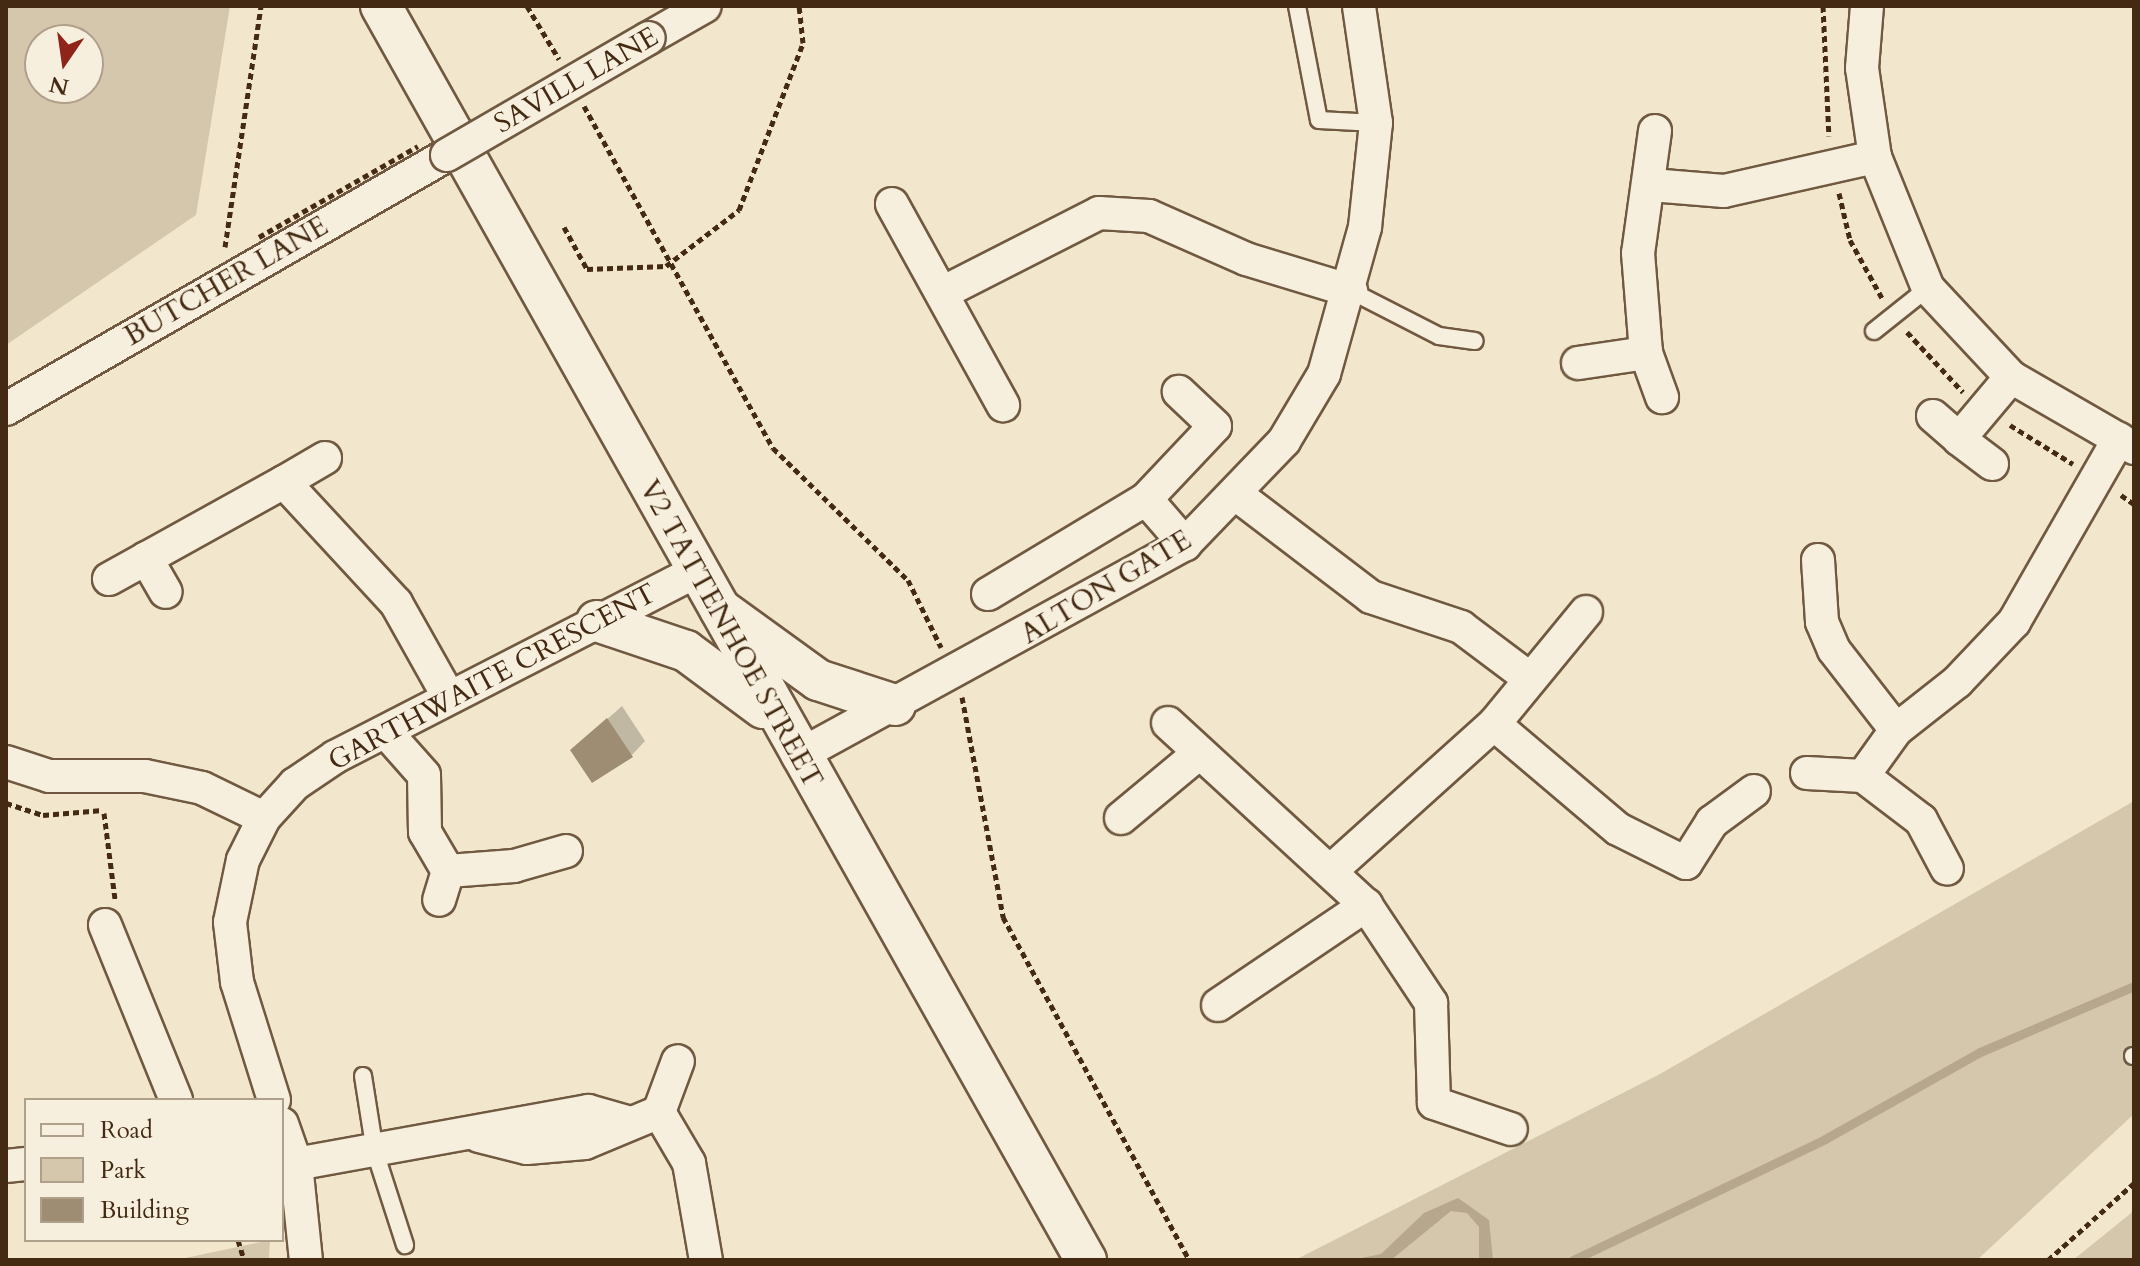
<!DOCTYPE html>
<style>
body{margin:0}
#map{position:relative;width:2140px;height:1266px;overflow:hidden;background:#f2e7cc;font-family:Cardo,serif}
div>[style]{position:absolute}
.green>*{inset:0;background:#d4c7ac}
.water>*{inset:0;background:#b7a78d}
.shadow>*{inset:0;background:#0003}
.stream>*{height:9px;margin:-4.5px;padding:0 4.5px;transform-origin:4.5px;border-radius:4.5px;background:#b7a78d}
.building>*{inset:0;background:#9e8c73}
.path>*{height:5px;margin-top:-2.5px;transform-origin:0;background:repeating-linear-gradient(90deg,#442a12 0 6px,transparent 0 10px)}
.roads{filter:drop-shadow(2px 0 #705940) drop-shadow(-2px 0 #705940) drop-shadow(0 2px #705940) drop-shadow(0 -2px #705940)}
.service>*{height:16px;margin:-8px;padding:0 8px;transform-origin:8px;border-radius:8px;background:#f7efde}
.minor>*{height:32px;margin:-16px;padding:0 16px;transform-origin:16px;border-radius:16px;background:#f7efde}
.tertiary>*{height:40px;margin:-20px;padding:0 20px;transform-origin:20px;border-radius:20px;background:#f7efde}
.path-bridge>*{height:5px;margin-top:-2.5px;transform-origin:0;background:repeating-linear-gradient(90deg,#442a12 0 6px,transparent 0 10px)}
.bridges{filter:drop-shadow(2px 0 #705940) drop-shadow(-2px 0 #705940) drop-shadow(0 2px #705940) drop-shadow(0 -2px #705940)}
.minor-bridge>*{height:32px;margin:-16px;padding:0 16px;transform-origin:16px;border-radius:16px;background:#f7efde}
span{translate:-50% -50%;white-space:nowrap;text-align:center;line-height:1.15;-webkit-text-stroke:6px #f7efde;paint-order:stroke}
.street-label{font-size:28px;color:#442a12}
.frame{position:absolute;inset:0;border:8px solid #442a12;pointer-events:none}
.legend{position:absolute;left:24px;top:1098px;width:260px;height:144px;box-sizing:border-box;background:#f7efde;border:2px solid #afa08c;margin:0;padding:10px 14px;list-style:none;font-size:24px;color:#442a12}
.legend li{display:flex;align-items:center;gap:16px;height:40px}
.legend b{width:40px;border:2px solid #afa08c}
.north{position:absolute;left:24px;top:24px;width:80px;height:80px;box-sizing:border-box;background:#f7efde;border:2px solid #afa08c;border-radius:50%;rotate:193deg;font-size:22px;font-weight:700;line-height:32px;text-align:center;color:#442a12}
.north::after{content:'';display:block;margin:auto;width:28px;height:36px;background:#8f2418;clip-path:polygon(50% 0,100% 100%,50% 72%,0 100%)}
</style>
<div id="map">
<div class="green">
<i style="clip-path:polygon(evenodd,6px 6px,230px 6px,196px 215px,6px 345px,6px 6px,40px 40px,88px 40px,88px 88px,40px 88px,40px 40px)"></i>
<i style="clip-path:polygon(2134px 801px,2134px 1114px,1977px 1260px,1295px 1260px,1660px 1074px)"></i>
<i style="clip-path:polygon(2134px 1209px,2134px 1260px,2073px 1260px,2130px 1214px)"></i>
<i style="clip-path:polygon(270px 1240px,269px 1260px,176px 1260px)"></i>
</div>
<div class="water">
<i style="clip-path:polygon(1458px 1198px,1489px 1220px,1493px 1260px,1479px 1260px,1479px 1227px,1467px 1213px,1451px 1211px,1391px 1260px,1352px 1260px,1381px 1254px,1424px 1213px)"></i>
</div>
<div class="shadow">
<i style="clip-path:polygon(622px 706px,645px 741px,632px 755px,587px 737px)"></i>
</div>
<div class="stream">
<i style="left:1573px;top:1260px;width:280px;rotate:-25.6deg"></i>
<i style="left:1825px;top:1139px;width:178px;rotate:-29.3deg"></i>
<i style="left:1980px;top:1052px;width:168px;rotate:-23.2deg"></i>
</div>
<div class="building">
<i style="clip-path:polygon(607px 718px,633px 757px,592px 783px,570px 750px)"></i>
</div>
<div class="path">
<i style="left:527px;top:6px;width:62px;rotate:58.9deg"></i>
<i style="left:1823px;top:6px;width:130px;rotate:87.4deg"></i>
<i style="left:584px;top:106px;width:391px;rotate:61.1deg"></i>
<i style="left:773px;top:448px;width:189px;rotate:44.4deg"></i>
<i style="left:908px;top:580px;width:75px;rotate:63.8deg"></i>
<i style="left:1839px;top:193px;width:48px;rotate:76.8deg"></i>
<i style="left:1850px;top:240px;width:66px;rotate:61.1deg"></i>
<i style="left:564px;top:227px;width:48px;rotate:61.3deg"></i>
<i style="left:587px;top:269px;width:79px;rotate:-2.2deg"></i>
<i style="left:666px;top:266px;width:92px;rotate:-37.5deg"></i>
<i style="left:739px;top:210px;width:179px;rotate:-69deg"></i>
<i style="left:803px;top:43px;width:37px;rotate:-96deg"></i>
<i style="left:225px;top:247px;width:244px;rotate:-81.5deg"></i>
<i style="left:1907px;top:332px;width:82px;rotate:47deg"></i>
<i style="left:2010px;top:425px;width:74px;rotate:31.8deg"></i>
<i style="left:2121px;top:495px;width:16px;rotate:35deg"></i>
<i style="left:962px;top:697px;width:224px;rotate:79.4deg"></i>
<i style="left:1003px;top:917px;width:390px;rotate:61.5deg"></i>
<i style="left:6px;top:803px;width:39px;rotate:18deg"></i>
<i style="left:43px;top:815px;width:60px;rotate:-4.8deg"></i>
<i style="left:104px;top:813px;width:87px;rotate:82.7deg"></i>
<i style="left:238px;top:1240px;width:21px;rotate:73deg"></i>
<i style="left:2048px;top:1260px;width:115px;rotate:-41.8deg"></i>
</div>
<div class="roads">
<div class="service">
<i style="left:1297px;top:6px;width:116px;rotate:79.1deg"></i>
<i style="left:1319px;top:120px;width:57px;rotate:3deg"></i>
<i style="left:1351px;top:291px;width:99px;rotate:27.1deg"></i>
<i style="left:1439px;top:336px;width:36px;rotate:8deg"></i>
<i style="left:1874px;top:331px;width:69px;rotate:-38.5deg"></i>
<i style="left:2133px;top:1056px;width:1px"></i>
<i style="left:363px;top:1076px;width:77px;rotate:81deg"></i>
<i style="left:375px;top:1152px;width:98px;rotate:72.1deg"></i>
</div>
<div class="minor">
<i style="left:1867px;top:6px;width:62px;rotate:94.6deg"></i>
<i style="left:1862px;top:68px;width:90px;rotate:81.7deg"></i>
<i style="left:1875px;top:157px;width:141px;rotate:68deg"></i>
<i style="left:1928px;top:288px;width:122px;rotate:47deg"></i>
<i style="left:2011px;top:377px;width:142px;rotate:30deg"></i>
<i style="left:649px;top:38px;width:64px;rotate:-29.7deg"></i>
<i style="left:1655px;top:131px;width:123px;rotate:97.9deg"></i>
<i style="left:1638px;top:253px;width:100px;rotate:85.4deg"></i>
<i style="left:1646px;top:353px;width:47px;rotate:70deg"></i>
<i style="left:1651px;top:185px;width:73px;rotate:4.7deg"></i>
<i style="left:1724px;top:191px;width:155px;rotate:-12.7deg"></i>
<i style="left:892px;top:204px;width:230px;rotate:61.1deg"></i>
<i style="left:944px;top:292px;width:174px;rotate:-27deg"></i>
<i style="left:1099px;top:213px;width:50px;rotate:3.4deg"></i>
<i style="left:1149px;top:216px;width:106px;rotate:23.9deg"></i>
<i style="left:1246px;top:259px;width:110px;rotate:16.9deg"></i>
<i style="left:1578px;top:363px;width:69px;rotate:-8.4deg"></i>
<i style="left:6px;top:409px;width:509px;rotate:-29.94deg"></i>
<i style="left:1933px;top:416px;width:35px;rotate:41deg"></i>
<i style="left:325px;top:458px;width:48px;rotate:149.7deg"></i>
<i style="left:284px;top:482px;width:165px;rotate:47.2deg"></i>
<i style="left:396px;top:603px;width:104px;rotate:60.7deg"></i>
<i style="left:1992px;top:464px;width:41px;rotate:-142.9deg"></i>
<i style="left:1959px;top:439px;width:81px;rotate:-50deg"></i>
<i style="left:1237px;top:495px;width:168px;rotate:37.3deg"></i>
<i style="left:1371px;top:597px;width:95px;rotate:18.4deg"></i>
<i style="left:1461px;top:627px;width:85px;rotate:36.9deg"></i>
<i style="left:1146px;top:499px;width:100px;rotate:-46.6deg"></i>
<i style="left:1215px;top:426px;width:50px;rotate:-136.6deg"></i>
<i style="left:146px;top:558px;width:39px;rotate:60deg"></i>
<i style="left:1818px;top:560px;width:62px;rotate:86.3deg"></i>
<i style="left:1822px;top:622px;width:30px;rotate:67deg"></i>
<i style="left:1834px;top:650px;width:101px;rotate:52.2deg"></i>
<i style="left:109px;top:579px;width:200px;rotate:-29deg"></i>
<i style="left:988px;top:594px;width:184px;rotate:-31deg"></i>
<i style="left:1146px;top:499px;width:60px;rotate:49.1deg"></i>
<i style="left:1168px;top:723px;width:269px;rotate:42.6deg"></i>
<i style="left:1366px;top:905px;width:118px;rotate:56.4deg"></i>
<i style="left:1431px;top:1003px;width:100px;rotate:88.3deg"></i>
<i style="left:1434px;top:1103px;width:81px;rotate:18.7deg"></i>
<i style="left:1494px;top:724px;width:162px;rotate:40.3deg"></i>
<i style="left:1618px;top:829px;width:76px;rotate:26.6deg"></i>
<i style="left:1686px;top:863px;width:49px;rotate:-57.6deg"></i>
<i style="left:1712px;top:822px;width:52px;rotate:-36.4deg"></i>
<i style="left:386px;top:732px;width:57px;rotate:48.5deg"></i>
<i style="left:424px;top:775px;width:57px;rotate:89deg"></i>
<i style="left:425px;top:832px;width:45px;rotate:59.5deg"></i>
<i style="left:448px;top:871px;width:30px;rotate:107deg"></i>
<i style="left:798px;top:756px;width:441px;rotate:-28.7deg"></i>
<i style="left:1185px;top:544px;width:143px;rotate:-46.1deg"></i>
<i style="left:1284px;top:441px;width:78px;rotate:-59.2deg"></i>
<i style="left:1324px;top:374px;width:153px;rotate:-74.4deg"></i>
<i style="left:1365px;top:227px;width:105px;rotate:-84deg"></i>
<i style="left:1376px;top:123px;width:118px;rotate:-98.3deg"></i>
<i style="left:6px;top:762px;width:45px;rotate:18deg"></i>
<i style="left:49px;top:776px;width:96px"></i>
<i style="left:145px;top:776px;width:58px;rotate:11.9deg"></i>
<i style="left:202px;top:788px;width:69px;rotate:25.8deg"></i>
<i style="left:1807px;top:773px;width:56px;rotate:3.1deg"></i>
<i style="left:1863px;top:776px;width:57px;rotate:-54.3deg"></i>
<i style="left:1896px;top:730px;width:78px;rotate:-38.2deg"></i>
<i style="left:1957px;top:682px;width:83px;rotate:-46.5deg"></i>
<i style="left:2014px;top:622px;width:211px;rotate:-60.2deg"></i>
<i style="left:1863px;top:776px;width:73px;rotate:37.2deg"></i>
<i style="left:1921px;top:820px;width:55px;rotate:62deg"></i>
<i style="left:1121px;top:818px;width:99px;rotate:-39.7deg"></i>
<i style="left:1334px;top:868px;width:215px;rotate:-42deg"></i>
<i style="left:1494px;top:724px;width:145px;rotate:-50.6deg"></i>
<i style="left:448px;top:871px;width:66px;rotate:-4.3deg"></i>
<i style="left:514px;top:866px;width:54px;rotate:-16.1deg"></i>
<i style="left:105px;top:925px;width:189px;rotate:67.9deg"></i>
<i style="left:1218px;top:1005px;width:179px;rotate:-34deg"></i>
<i style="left:274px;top:1100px;width:124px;rotate:-107.4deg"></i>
<i style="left:237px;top:982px;width:60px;rotate:-96.7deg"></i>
<i style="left:230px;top:922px;width:63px;rotate:-78.2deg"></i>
<i style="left:243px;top:860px;width:47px;rotate:-63.4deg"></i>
<i style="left:264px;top:818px;width:46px;rotate:-47.6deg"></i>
<i style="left:295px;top:784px;width:48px;rotate:-34deg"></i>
<i style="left:335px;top:757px;width:405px;rotate:-27.2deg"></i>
<i style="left:659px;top:1112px;width:59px;rotate:59.5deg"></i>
<i style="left:689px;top:1163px;width:98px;rotate:80.1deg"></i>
<i style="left:282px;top:1124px;width:42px;rotate:70.7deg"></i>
<i style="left:296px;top:1164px;width:97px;rotate:84.1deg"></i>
<i style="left:479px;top:1136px;width:49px;rotate:14deg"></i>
<i style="left:527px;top:1148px;width:58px;rotate:-4.9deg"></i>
<i style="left:585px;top:1143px;width:80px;rotate:-22.7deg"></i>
<i style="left:659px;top:1112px;width:54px;rotate:-69.6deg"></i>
<i style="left:296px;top:1164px;width:297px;rotate:-10.3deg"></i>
<i style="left:588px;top:1111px;width:41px;rotate:15.8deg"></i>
<i style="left:6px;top:1166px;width:20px;rotate:-6deg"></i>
</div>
<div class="tertiary">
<i style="left:381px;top:6px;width:1439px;rotate:60.66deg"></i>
<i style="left:720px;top:609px;width:121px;rotate:35.9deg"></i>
<i style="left:818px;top:680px;width:81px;rotate:18deg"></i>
<i style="left:597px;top:621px;width:94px;rotate:18.6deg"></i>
<i style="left:686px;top:651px;width:96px;rotate:36.5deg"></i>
</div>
</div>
<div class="path-bridge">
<i style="left:259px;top:237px;width:183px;rotate:-29.8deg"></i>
</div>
<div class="bridges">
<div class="minor-bridge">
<i style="left:447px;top:155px;width:233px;rotate:-30.1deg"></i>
</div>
</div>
<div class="street-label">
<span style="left:576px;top:80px;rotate:-30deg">SAVILL LANE</span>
<span style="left:226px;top:281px;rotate:-30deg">BUTCHER LANE</span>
<span style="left:1106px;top:587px;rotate:-31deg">ALTON GATE</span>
<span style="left:731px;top:634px;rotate:61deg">V2 TATTENHOE STREET</span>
<span style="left:492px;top:677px;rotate:-28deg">GARTHWAITE CRESCENT</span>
</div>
<div class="frame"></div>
<ul class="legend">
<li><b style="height:10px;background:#f7efde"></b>Road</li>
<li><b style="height:22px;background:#d4c7ac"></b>Park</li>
<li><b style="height:22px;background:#9e8c73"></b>Building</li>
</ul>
<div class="north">N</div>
</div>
